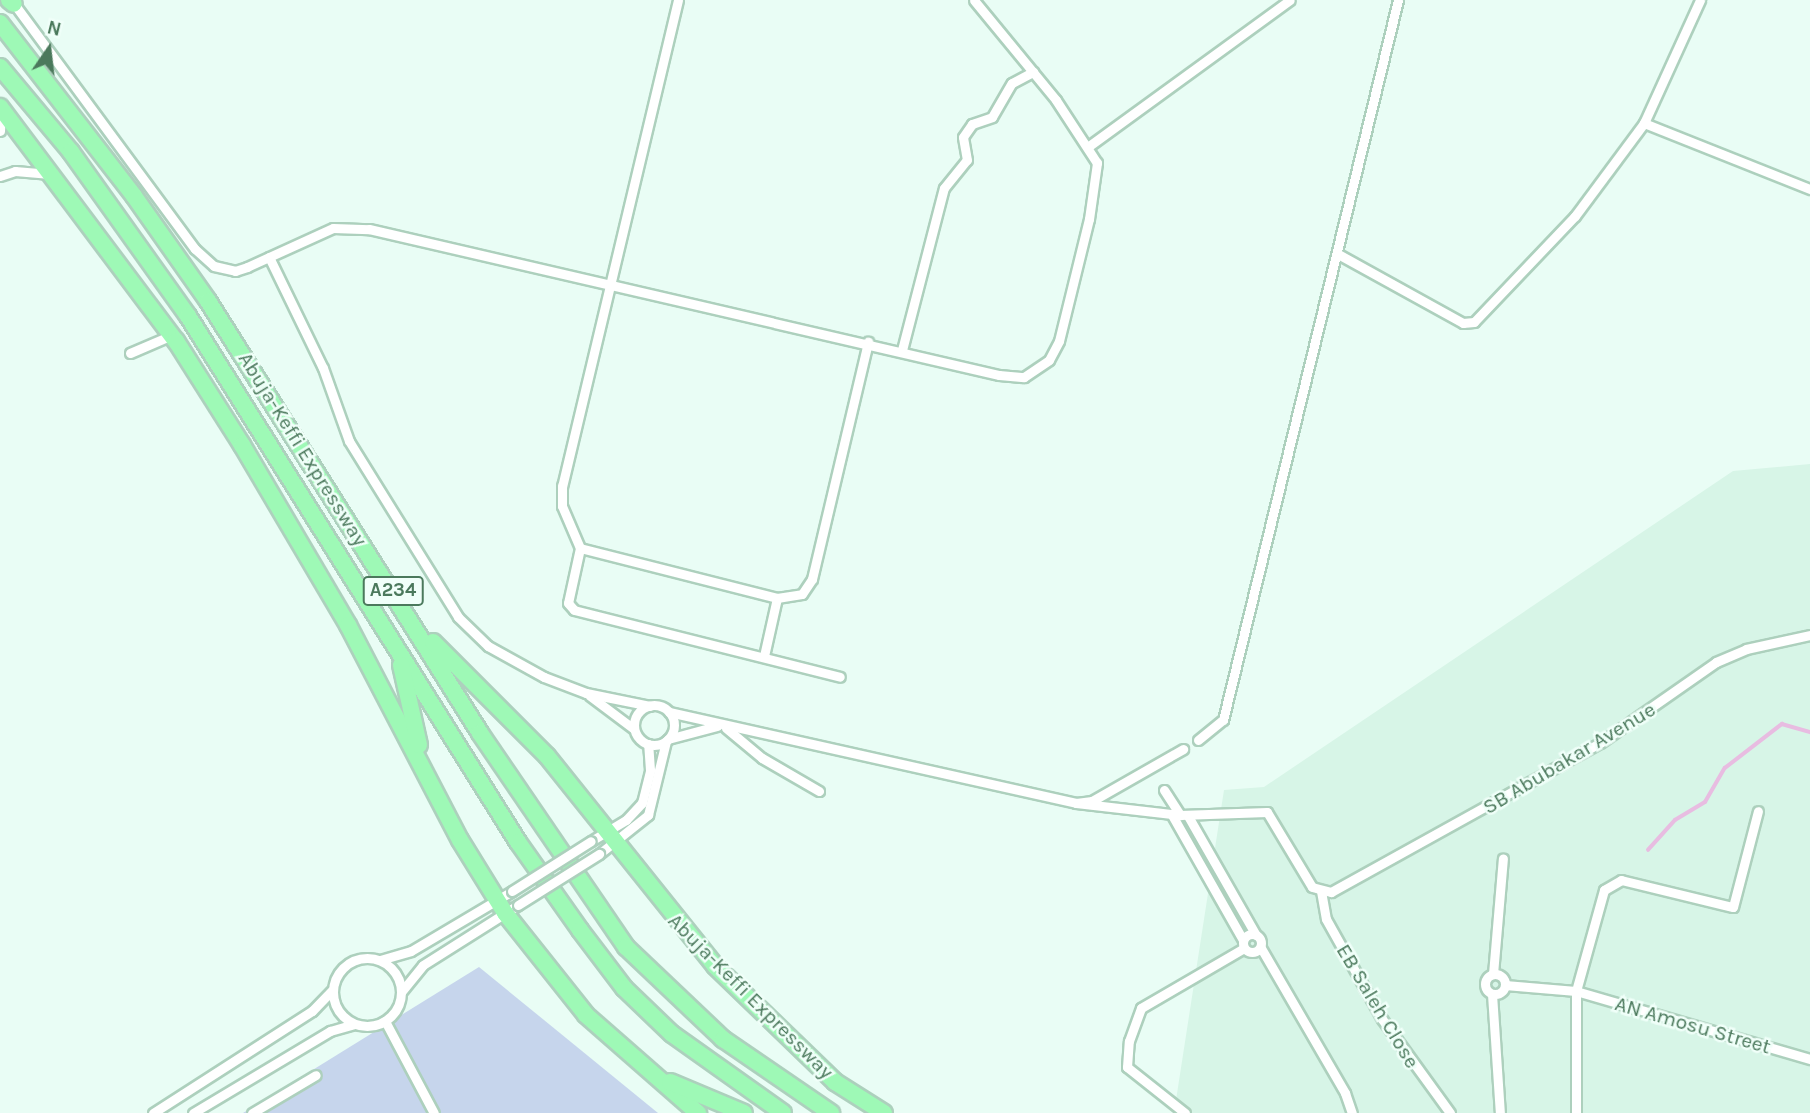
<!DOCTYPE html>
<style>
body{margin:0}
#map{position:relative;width:1810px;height:1113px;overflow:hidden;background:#e9fdf5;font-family:Karla,sans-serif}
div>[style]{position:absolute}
.residential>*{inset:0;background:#d7f5e7}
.green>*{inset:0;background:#c6d5ec}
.stream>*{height:3.5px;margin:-1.75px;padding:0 1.75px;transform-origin:1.75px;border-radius:1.75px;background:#e8bce1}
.roads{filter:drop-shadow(2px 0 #add0bd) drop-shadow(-2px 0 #add0bd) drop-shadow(0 2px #add0bd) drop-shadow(0 -2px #add0bd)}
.street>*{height:9px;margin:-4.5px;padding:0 4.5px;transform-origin:4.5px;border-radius:4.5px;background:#fff}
.street>.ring{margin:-4.5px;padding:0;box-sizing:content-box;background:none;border:9px solid #fff;border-radius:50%}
.highway>*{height:16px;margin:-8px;padding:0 8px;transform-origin:8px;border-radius:8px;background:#9ef9b6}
.bridges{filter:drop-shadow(2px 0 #add0bd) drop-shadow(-2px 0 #add0bd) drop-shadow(0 2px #add0bd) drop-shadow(0 -2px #add0bd)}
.street-bridge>*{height:9px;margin:-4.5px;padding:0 4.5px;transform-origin:4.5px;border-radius:4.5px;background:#fff}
span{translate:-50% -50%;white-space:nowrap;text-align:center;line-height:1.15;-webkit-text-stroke:5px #f0fff9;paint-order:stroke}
.shield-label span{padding:2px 5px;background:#f0fff9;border:2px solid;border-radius:5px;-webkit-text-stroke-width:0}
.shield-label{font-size:19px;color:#4b795c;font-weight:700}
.street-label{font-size:21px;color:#4b795c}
.north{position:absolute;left:14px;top:14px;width:70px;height:70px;-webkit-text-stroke:5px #f0fff9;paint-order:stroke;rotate:14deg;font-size:19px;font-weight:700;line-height:28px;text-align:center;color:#4b795c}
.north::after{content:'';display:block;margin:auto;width:24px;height:32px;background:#4b795c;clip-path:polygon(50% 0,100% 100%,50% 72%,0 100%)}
</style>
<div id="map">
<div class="residential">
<i style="clip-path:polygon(1810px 464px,1810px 1113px,1174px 1113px,1224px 790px,1264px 787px,1733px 471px)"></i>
</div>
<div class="green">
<i style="clip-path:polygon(479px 967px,658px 1113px,243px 1113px)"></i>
</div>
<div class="stream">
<i style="left:1648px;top:850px;width:40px;rotate:-48deg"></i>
<i style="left:1675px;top:820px;width:35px;rotate:-31deg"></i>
<i style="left:1705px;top:802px;width:39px;rotate:-60deg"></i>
<i style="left:1725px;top:768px;width:72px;rotate:-37.7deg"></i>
<i style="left:1782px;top:724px;width:29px;rotate:16deg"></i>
</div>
<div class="roads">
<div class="street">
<i style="left:678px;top:0;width:500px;rotate:103.4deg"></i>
<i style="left:562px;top:486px;width:20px;rotate:90deg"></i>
<i style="left:562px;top:506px;width:46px;rotate:66.8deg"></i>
<i style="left:580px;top:548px;width:56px;rotate:102.3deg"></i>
<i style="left:568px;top:603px;width:9px;rotate:49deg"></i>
<i style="left:574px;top:610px;width:274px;rotate:14.1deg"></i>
<i style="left:12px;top:1px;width:308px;rotate:53.6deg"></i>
<i style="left:195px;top:249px;width:25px;rotate:42deg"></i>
<i style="left:214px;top:266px;width:22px;rotate:13deg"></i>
<i style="left:235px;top:271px;width:13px;rotate:-18deg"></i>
<i style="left:247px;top:267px;width:94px;rotate:-24.4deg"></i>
<i style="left:333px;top:228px;width:36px;rotate:2deg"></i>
<i style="left:369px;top:229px;width:647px;rotate:13.05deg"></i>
<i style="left:999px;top:375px;width:25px;rotate:5deg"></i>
<i style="left:1024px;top:377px;width:30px;rotate:-34deg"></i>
<i style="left:1049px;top:360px;width:21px;rotate:-62deg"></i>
<i style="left:1059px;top:341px;width:126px;rotate:-76.2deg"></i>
<i style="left:1089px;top:219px;width:57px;rotate:-81.9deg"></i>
<i style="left:1097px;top:163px;width:75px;rotate:-123.1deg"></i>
<i style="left:1056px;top:100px;width:129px;rotate:-129.4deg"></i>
<i style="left:1644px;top:123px;width:179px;rotate:21.7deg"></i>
<i style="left:0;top:131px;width:18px;rotate:-87deg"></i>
<i style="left:1089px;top:146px;width:248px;rotate:-36deg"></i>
<i style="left:0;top:176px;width:16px;rotate:-18deg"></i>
<i style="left:15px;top:171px;width:35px;rotate:5deg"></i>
<i style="left:1338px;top:254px;width:143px;rotate:28.9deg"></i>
<i style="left:1463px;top:323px;width:11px;rotate:-5deg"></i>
<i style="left:1474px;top:322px;width:146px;rotate:-46.4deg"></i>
<i style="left:1575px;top:216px;width:116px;rotate:-53.4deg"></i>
<i style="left:1644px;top:123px;width:135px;rotate:-65.5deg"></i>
<i style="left:269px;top:257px;width:123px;rotate:64.1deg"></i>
<i style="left:323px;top:368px;width:77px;rotate:70.4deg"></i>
<i style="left:349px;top:441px;width:207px;rotate:58.2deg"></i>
<i style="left:458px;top:617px;width:42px;rotate:44deg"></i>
<i style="left:488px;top:646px;width:64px;rotate:29deg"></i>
<i style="left:544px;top:677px;width:45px;rotate:20.9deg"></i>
<i style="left:586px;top:693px;width:65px;rotate:11.5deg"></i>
<i style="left:902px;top:350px;width:167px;rotate:-75.5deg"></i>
<i style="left:944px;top:188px;width:36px;rotate:-51deg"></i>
<i style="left:967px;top:160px;width:23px;rotate:-100deg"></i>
<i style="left:963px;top:137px;width:16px;rotate:-55deg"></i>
<i style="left:972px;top:124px;width:21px;rotate:-19deg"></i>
<i style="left:992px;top:117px;width:39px;rotate:-60deg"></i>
<i style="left:1012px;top:83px;width:24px;rotate:-28deg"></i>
<i style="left:130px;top:353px;width:46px;rotate:-23.2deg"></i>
<i style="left:580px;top:548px;width:203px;rotate:14.2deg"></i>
<i style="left:777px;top:598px;width:25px;rotate:-9deg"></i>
<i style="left:802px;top:594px;width:18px;rotate:-56deg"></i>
<i style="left:812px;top:579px;width:244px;rotate:-76.7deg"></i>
<i style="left:764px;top:656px;width:59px;rotate:-77.4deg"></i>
<i style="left:590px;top:696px;width:55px;rotate:36.9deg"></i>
<i class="ring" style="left:634px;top:705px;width:31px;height:31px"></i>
<i style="left:669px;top:712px;width:417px;rotate:12.6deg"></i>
<i style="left:1076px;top:803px;width:16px;rotate:-7deg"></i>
<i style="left:1092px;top:801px;width:105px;rotate:-29.7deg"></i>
<i style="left:726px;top:728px;width:47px;rotate:39.8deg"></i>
<i style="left:762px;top:758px;width:66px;rotate:30.1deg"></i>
<i style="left:668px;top:739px;width:51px;rotate:-14.9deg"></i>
<i style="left:1198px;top:740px;width:32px;rotate:-39deg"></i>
<i style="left:1223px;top:720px;width:741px;rotate:-76.34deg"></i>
<i style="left:1164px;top:790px;width:30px;rotate:57deg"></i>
<i style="left:1076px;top:803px;width:105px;rotate:6.6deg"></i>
<i style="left:1180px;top:815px;width:87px;rotate:-2deg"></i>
<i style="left:1267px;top:812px;width:87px;rotate:59deg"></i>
<i style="left:1312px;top:887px;width:20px;rotate:15deg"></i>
<i style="left:1331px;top:892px;width:308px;rotate:-29deg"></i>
<i style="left:1600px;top:743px;width:141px;rotate:-34.9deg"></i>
<i style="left:1716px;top:662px;width:33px;rotate:-23deg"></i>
<i style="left:1746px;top:649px;width:66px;rotate:-12.3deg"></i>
<i style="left:1172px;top:815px;width:144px;rotate:60.4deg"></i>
<i style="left:1188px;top:816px;width:137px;rotate:60.3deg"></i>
<i style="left:591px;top:841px;width:41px;rotate:-31deg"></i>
<i style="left:626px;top:820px;width:23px;rotate:-47deg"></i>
<i style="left:642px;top:803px;width:34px;rotate:-76deg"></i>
<i style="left:650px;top:770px;width:26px;rotate:-94deg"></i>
<i style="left:599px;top:854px;width:63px;rotate:-38.5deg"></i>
<i style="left:648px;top:815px;width:76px;rotate:-76.3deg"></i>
<i style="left:1321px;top:891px;width:28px;rotate:80deg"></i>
<i style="left:1326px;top:919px;width:115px;rotate:60.8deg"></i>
<i style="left:1382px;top:1019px;width:116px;rotate:54.1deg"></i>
<i class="ring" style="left:1243px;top:934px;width:9px;height:9px"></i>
<i style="left:1261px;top:948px;width:168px;rotate:59.9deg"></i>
<i style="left:1345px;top:1093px;width:21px;rotate:71deg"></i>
<i class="ring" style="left:333px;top:958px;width:59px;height:59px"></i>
<i style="left:380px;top:960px;width:32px;rotate:-16deg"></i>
<i style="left:411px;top:951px;width:117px;rotate:-30.7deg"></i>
<i style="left:1493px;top:974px;width:116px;rotate:-85.1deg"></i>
<i class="ring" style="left:1485px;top:974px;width:11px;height:11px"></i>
<i style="left:1505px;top:985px;width:71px;rotate:4.8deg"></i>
<i style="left:1576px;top:991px;width:244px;rotate:16.2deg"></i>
<i style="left:402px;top:991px;width:33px;rotate:-51deg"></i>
<i style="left:423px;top:965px;width:112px;rotate:-32.3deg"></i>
<i style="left:1492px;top:994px;width:119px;rotate:86.2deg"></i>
<i style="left:385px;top:1021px;width:104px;rotate:62deg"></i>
<i style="left:153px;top:1113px;width:189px;rotate:-32.7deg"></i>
<i style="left:312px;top:1011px;width:29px;rotate:-46deg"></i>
<i style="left:193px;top:1113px;width:160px;rotate:-30.9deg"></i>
<i style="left:330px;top:1031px;width:25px;rotate:-16deg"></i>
<i style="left:252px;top:1113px;width:74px;rotate:-30.7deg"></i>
<i style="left:1185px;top:1113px;width:74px;rotate:-141.6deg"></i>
<i style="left:1127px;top:1067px;width:26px;rotate:-86deg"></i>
<i style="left:1129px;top:1041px;width:35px;rotate:-70deg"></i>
<i style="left:1141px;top:1008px;width:119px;rotate:-30.2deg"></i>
<i style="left:1576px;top:1113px;width:122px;rotate:-90deg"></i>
<i style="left:1576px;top:991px;width:105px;rotate:-74.5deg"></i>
<i style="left:1604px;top:890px;width:20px;rotate:-30deg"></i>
<i style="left:1621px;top:880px;width:115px;rotate:13.6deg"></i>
<i style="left:1733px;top:907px;width:99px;rotate:-75.4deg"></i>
</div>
<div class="highway">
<i style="left:9px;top:0;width:6px;rotate:39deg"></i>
<i style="left:0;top:23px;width:219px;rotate:52.2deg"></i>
<i style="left:134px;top:196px;width:128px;rotate:54.8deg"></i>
<i style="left:208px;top:301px;width:510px;rotate:57.8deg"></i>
<i style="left:480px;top:733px;width:259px;rotate:55.7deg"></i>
<i style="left:626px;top:947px;width:134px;rotate:43.5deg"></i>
<i style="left:723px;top:1039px;width:131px;rotate:34.4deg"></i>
<i style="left:0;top:67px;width:111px;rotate:50.1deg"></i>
<i style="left:71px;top:152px;width:201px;rotate:54.5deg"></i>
<i style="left:188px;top:316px;width:621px;rotate:57.9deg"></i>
<i style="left:518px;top:842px;width:108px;rotate:54.8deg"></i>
<i style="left:580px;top:930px;width:73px;rotate:52.8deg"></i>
<i style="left:624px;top:988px;width:66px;rotate:43.8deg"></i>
<i style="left:672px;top:1034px;width:136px;rotate:35.4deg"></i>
<i style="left:0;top:107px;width:293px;rotate:53.1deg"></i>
<i style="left:176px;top:341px;width:123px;rotate:57.6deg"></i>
<i style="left:242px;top:445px;width:209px;rotate:59.5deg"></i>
<i style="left:348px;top:625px;width:242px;rotate:62.5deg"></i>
<i style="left:460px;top:840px;width:86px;rotate:58.3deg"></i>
<i style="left:505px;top:913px;width:130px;rotate:51.5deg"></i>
<i style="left:586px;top:1015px;width:149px;rotate:41.2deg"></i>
<i style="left:433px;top:642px;width:161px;rotate:45deg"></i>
<i style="left:547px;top:756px;width:269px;rotate:51.3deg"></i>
<i style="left:715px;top:966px;width:167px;rotate:44deg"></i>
<i style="left:835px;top:1082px;width:58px;rotate:32.3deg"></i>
<i style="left:401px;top:665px;width:82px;rotate:77.3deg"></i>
<i style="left:670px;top:1082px;width:80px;rotate:22.7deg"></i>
</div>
</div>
<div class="bridges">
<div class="street-bridge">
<i style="left:512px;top:891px;width:93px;rotate:-32.3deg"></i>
<i style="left:518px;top:905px;width:96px;rotate:-32.2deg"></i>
</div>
</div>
<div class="shield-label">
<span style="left:393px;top:591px">A234</span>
</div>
<div class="street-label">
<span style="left:303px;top:449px;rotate:58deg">Abuja-Keffi Expressway</span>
<span style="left:1569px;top:758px;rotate:-31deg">SB Abubakar Avenue</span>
<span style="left:751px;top:996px;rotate:45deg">Abuja-Keffi Expressway</span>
<span style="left:1378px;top:1006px;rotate:59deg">EB Saleh Close</span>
<span style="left:1693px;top:1025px;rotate:16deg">AN Amosu Street</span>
</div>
<div class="north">N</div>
</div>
